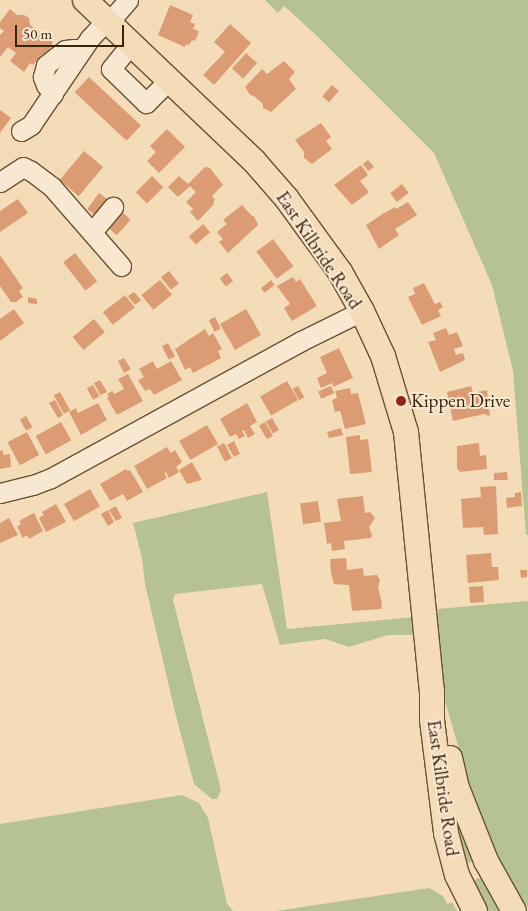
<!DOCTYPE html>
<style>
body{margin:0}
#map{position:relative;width:528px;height:911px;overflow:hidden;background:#f4dcb9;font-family:"EB Garamond",serif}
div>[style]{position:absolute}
.green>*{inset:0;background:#b7c292}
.building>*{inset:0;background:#dc9c73;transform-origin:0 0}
.roads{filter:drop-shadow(1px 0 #685135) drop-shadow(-1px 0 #685135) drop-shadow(0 1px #685135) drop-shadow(0 -1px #685135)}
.minor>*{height:19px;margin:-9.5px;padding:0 9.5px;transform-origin:9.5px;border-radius:9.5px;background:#f8e8d2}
.major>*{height:24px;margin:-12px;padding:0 12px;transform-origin:12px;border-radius:12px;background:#f4dcb9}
.dots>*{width:14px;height:14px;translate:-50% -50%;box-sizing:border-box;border:2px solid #f8e8d2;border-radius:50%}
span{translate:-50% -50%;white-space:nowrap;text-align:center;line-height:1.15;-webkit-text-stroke:4px #f8e8d2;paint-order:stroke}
.street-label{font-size:19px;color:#392309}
.poi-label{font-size:19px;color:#392309}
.left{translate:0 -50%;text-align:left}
.scale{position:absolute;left:15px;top:25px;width:109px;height:22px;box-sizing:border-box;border:2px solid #392309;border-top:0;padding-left:6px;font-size:15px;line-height:18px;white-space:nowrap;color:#392309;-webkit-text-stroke:4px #f8e8d2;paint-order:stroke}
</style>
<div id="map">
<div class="green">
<i style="clip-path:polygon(265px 0,528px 0,528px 535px,526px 535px,513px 371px,492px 285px,434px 153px,316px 35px,284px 6px,278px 13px)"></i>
<i style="clip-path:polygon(267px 492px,287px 629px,415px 617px,417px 635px,388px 635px,349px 647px,325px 639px,280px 645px,262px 584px,175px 594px,173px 600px,221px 790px,217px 799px,212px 799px,194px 784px,175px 712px,145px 584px,142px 558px,133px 523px)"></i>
<i style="clip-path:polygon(528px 601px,528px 907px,519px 896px,483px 826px,466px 773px,444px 698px,437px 609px)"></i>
<i style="clip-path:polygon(182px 795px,199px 803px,208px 818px,227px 904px,233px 911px,0 911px,0 824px)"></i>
<i style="clip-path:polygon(460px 823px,476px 859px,473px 862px,465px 863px,455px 825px)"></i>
<i style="clip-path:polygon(478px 878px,485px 880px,505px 911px,484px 911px,474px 881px)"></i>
<i style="clip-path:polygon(429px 888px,443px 896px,447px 904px,452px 902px,457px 911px,276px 911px)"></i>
</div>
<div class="building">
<i style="clip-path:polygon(170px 5px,193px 15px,190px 22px,195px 24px,193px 29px,199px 31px,195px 41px,192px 40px,189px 45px,186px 44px,185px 47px,158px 35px)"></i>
<i style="clip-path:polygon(10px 9px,17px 15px,24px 15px,29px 18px,30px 25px,53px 42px,48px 52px,40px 56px,33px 65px,30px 63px,24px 72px,10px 61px,16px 53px,8px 47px,0 57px,0 35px,4px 31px,0 28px,0 22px)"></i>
<i style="clip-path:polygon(230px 24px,251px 43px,214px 85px,203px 75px,225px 52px,214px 42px)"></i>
<i style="left:246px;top:53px;width:15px;height:21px;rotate:42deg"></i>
<i style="clip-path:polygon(284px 61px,295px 72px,289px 79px,296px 89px,271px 112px,263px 108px,263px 104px,254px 96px,250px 95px,245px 87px,262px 69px,267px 74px)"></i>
<i style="left:89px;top:77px;width:71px;height:21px;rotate:43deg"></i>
<i style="left:332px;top:85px;width:9px;height:15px;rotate:41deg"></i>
<i style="clip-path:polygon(0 110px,11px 118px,0 133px)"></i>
<i style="clip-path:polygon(321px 123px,331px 137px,326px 141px,332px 149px,312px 164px,304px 158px,304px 152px,295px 140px)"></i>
<i style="clip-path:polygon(167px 129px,185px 147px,159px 173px,147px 161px,156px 152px,150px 146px)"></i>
<i style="left:84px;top:151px;width:25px;height:38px;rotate:40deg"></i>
<i style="clip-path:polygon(368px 160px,374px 167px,368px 171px,363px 164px)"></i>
<i style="clip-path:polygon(361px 165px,368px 175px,360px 181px,369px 192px,352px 205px,334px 185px)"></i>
<i style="clip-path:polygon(205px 167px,210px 168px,223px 185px,212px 196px,215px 200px,213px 202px,214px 204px,198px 221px,190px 212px,193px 209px,186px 202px,196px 192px,190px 186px,178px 197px,168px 187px,179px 176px,188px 184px)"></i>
<i style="left:152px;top:176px;width:16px;height:23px;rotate:45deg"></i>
<i style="left:402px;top:184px;width:11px;height:15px;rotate:52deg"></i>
<i style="left:99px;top:193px;width:14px;height:20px;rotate:36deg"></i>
<i style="clip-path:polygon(18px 199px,28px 213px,0 232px,0 211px)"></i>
<i style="clip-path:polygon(408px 202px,417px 215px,395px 229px,399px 235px,379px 249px,366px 225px,384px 213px,395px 207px,396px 209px)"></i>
<i style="clip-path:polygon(242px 205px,252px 216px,254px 216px,258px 225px,228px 253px,219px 242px,223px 239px,217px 232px,227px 224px,223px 220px)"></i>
<i style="left:121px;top:211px;width:13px;height:21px;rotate:42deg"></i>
<i style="left:203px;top:224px;width:11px;height:19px;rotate:49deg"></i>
<i style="left:273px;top:239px;width:34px;height:21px;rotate:53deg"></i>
<i style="left:75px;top:253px;width:36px;height:15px;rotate:52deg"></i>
<i style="clip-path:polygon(0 255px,23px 288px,19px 291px,23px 297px,16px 302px,11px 302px,0 286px)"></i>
<i style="left:169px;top:271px;width:16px;height:10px;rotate:52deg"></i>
<i style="left:227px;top:273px;width:10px;height:9px;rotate:53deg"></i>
<i style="clip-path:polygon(293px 277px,296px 282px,300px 279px,317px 306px,292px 321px,284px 308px,290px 304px,277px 286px)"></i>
<i style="left:160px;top:280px;width:19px;height:24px;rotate:51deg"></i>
<i style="left:271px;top:280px;width:6px;height:13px;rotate:51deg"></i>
<i style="clip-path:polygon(424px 283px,435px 304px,440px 302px,443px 307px,438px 310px,441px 316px,422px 325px,408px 297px,415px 294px,413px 288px)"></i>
<i style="clip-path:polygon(134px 292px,141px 300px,135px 305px,128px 296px)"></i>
<i style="left:125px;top:295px;width:16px;height:28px;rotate:52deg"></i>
<i style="clip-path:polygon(28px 297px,37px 299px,37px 304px,28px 303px)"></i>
<i style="clip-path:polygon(14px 309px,24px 323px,0 341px,0 319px)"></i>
<i style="left:246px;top:309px;width:30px;height:30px;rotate:60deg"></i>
<i style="left:215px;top:317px;width:13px;height:7px;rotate:63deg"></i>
<i style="left:94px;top:319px;width:17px;height:28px;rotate:50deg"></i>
<i style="clip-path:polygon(446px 328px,449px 335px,457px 332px,463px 346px,454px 349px,456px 355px,463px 353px,465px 360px,440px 372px,428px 342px,436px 340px,433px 333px)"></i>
<i style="clip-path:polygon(205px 329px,209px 336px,213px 333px,222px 349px,218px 351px,221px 358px,193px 373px,190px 367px,185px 370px,175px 349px)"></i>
<i style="left:168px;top:343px;width:15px;height:7px;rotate:62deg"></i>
<i style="clip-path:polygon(339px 348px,353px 378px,333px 387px,332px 383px,321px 388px,317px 378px,327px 373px,320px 357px)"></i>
<i style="clip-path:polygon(124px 358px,131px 369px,124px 373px,118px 361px)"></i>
<i style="clip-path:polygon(153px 361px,157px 369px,171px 361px,182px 380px,154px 395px,150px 389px,145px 391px,138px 380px,144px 377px,139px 369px)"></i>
<i style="clip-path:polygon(128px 374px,143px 401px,117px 415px,107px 398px,109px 397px,107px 394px,112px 391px,114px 394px,124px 389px,118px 379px)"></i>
<i style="clip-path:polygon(100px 380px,107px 392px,100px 395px,94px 383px)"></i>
<i style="left:287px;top:381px;width:22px;height:31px;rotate:60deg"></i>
<i style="left:93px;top:385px;width:13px;height:7px;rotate:61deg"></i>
<i style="left:298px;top:386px;width:13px;height:6px;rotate:61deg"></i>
<i style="left:331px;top:386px;width:8px;height:14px;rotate:67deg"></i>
<i style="clip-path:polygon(471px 386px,473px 393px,487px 390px,490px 416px,484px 414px,453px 421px,447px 392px)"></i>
<i style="clip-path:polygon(350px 388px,351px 394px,358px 393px,366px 424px,345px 429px,340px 411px,335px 412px,332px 400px,337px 398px,335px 391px)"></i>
<i style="left:60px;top:392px;width:21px;height:7px;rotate:61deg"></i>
<i style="clip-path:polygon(55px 400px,63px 415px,58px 418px,49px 403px)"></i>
<i style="clip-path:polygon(98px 403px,107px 420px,81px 435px,69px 412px,76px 408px,78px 413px)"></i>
<i style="clip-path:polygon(247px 403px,257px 422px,250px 426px,255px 434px,248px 438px,244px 430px,242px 431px,245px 436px,239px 439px,236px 434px,230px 437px,220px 419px)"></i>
<i style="left:26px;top:416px;width:13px;height:7px;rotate:61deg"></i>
<i style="left:272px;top:418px;width:14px;height:7px;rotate:60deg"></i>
<i style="left:61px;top:422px;width:21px;height:29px;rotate:61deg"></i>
<i style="left:265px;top:422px;width:16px;height:7px;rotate:60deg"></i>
<i style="left:207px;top:425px;width:22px;height:32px;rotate:60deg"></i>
<i style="clip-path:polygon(341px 428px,343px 435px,329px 438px,327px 432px)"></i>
<i style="left:27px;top:432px;width:26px;height:22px;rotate:62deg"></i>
<i style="clip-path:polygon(360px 435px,360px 440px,368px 439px,372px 472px,350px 474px,346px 437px)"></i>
<i style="clip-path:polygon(234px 441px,240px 454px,234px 457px,227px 445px)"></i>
<i style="left:224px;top:443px;width:17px;height:8px;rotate:62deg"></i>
<i style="clip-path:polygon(479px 443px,480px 456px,486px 455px,487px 469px,460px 472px,457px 468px,457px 446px)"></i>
<i style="clip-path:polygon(167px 447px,171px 453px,175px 450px,182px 462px,176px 467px,179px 472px,169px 478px,166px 472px,164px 473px,167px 478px,147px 489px,134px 466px)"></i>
<i style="clip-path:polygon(3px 450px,3px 455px,10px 454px,11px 467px,0 469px,0 451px)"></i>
<i style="clip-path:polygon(192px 462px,202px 480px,187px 484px,179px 470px)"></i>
<i style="clip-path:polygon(126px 469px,127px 471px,130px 470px,143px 492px,127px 501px,123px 494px,110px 501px,100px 484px)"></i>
<i style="clip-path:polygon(507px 472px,508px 480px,494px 480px,494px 473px)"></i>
<i style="clip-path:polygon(496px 486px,498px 534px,484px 535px,483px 527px,463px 528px,461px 499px,481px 497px,480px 487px)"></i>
<i style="left:90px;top:489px;width:20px;height:30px;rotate:60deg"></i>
<i style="clip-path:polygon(521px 492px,522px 506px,507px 508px,506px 498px,515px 497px,515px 493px)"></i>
<i style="clip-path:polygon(363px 496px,365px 513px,370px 512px,375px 518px,369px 527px,372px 535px,371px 538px,344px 541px,345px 549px,332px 551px,331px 543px,327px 544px,324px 523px,341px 521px,337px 499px)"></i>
<i style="left:318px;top:501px;width:21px;height:18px;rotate:82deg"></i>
<i style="clip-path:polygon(56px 504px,66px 522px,46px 532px,39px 518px,44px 515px,42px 512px)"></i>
<i style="clip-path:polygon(116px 506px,122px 518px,116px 521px,109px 510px)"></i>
<i style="clip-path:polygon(108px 510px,114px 522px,108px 526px,101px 514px)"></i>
<i style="clip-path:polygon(34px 513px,43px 531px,29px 539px,27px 535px,23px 538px,17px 527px,21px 524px,19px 521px)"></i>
<i style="clip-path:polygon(9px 518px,18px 535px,0 543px,0 523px)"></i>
<i style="clip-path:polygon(491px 553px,492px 567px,498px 567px,499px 580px,468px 583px,466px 555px)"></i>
<i style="clip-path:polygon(346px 558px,347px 570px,363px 568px,364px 576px,377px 575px,380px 580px,378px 587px,382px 603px,381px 609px,352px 611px,349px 585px,334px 584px,331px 573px,330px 559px)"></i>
<i style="clip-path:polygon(520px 570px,527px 570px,527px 577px,521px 578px)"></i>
<i style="left:483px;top:586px;width:16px;height:14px;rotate:86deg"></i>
</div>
<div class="roads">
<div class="minor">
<i style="left:109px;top:22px;width:29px;rotate:-49deg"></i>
<i style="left:131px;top:44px;width:32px;rotate:129deg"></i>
<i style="left:111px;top:69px;width:49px;rotate:44.2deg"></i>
<i style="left:146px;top:103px;width:33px;rotate:-45deg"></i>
<i style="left:53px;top:94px;width:11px;rotate:-128deg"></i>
<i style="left:46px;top:85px;width:9px;rotate:-111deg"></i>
<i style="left:43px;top:77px;width:12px;rotate:-76deg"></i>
<i style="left:46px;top:65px;width:24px;rotate:-38deg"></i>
<i style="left:65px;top:50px;width:9px;rotate:-6deg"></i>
<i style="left:74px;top:49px;width:7px;rotate:16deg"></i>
<i style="left:21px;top:131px;width:12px;rotate:-31deg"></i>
<i style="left:31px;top:125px;width:105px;rotate:-55.9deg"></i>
<i style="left:90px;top:38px;width:25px;rotate:-47deg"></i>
<i style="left:0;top:182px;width:27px;rotate:-33deg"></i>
<i style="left:23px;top:167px;width:9px;rotate:27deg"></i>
<i style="left:31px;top:171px;width:26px;rotate:37deg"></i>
<i style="left:52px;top:187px;width:105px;rotate:48.9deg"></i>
<i style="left:92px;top:232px;width:33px;rotate:-50deg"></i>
<i style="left:0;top:493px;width:34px;rotate:-14deg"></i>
<i style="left:33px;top:485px;width:19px;rotate:-21deg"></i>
<i style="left:51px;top:478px;width:285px;rotate:-28.7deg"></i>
<i style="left:301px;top:341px;width:68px;rotate:-26.2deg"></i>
</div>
<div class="major">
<i style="left:85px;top:0;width:233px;rotate:43.6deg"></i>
<i style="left:254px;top:161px;width:50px;rotate:49deg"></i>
<i style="left:287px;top:199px;width:90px;rotate:54deg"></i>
<i style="left:340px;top:272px;width:45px;rotate:60.6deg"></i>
<i style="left:362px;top:311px;width:50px;rotate:65deg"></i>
<i style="left:383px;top:356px;width:79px;rotate:73.2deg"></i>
<i style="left:406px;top:432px;width:260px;rotate:84.3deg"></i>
<i style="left:432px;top:691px;width:29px;rotate:90deg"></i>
<i style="left:432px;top:720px;width:114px;rotate:82.9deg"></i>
<i style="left:446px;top:833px;width:43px;rotate:75.3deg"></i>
<i style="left:457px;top:875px;width:40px;rotate:63.4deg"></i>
<i style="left:450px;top:758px;width:31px;rotate:77deg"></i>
<i style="left:457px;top:788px;width:79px;rotate:68.3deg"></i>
<i style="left:486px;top:861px;width:57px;rotate:60.8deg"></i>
</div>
</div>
<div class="dots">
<i style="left:401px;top:401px;background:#8f2418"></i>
</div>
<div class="street-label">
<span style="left:319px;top:250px;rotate:56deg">East Kilbride Road</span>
<span style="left:443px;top:788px;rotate:82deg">East Kilbride Road</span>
</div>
<div class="poi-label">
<span class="left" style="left:411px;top:401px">Kippen Drive</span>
</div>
<div class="scale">50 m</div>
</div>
